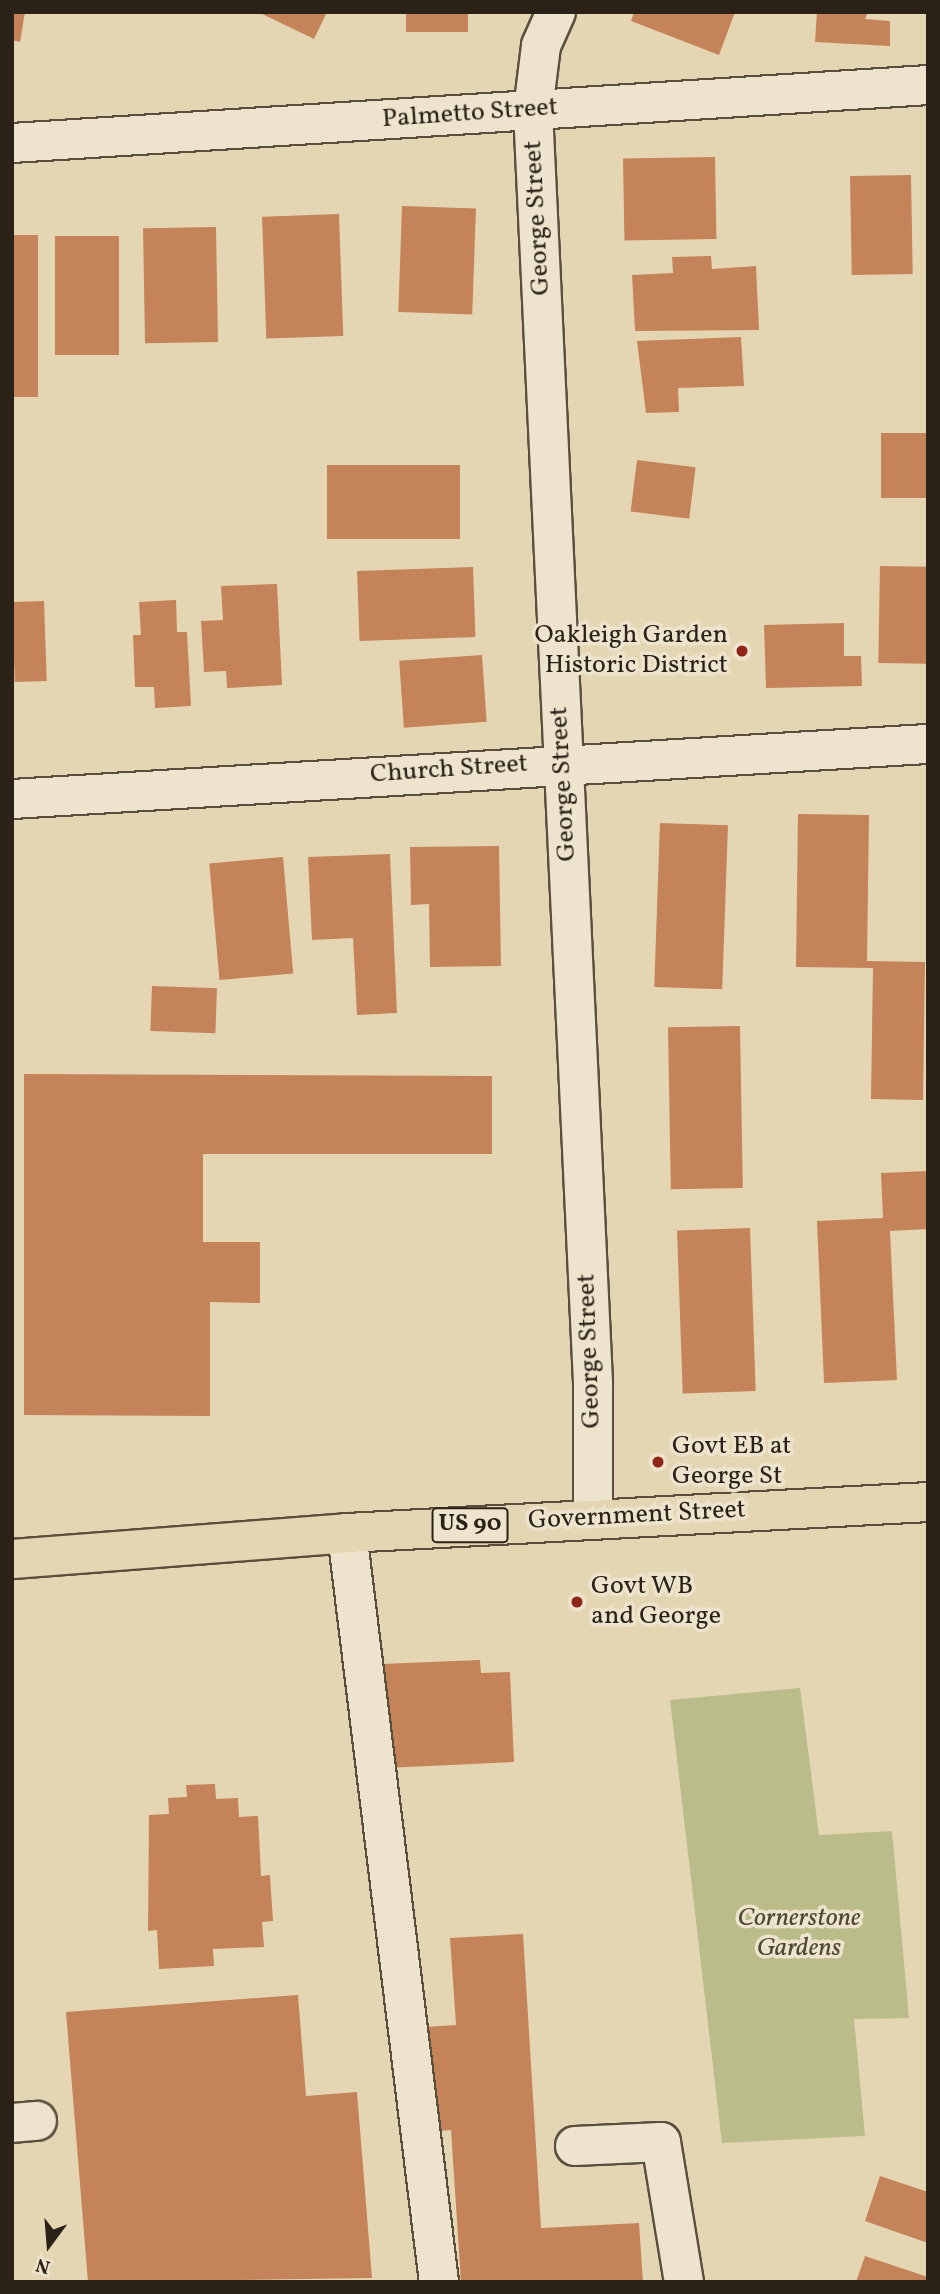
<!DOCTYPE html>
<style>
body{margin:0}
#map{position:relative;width:940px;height:2294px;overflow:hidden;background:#e5d6b3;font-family:Vollkorn,serif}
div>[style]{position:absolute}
.green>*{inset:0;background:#babc89}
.building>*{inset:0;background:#c5835a;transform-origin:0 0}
.roads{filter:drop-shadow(2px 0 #5a4f3e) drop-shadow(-2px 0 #5a4f3e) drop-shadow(0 2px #5a4f3e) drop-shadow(0 -2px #5a4f3e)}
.minor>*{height:38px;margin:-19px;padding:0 19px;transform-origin:19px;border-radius:19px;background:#eee4ce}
.major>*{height:38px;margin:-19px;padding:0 19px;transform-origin:19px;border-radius:19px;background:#e5d6b3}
.dots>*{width:19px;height:19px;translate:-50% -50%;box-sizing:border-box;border:4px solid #eee4ce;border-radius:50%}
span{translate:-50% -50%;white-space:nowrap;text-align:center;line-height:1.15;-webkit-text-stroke:7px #eee4ce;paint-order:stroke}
.shield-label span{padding:2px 5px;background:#eee4ce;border:2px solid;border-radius:5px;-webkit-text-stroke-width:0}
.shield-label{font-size:24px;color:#2b2217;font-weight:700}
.street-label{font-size:26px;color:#2b2217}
.poi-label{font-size:26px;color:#2b2217}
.right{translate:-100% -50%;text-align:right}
.left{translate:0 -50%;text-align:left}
.park-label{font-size:26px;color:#4f4834;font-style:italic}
.frame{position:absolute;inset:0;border:14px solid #2b2217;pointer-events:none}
.north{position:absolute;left:14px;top:2210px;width:70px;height:70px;-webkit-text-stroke:5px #eee4ce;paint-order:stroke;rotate:196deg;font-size:19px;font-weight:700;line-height:28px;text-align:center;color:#2b2217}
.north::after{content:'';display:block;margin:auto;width:24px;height:32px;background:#2b2217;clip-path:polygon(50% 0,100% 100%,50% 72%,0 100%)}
</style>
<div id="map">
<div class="green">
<i style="clip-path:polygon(800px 1688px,819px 1835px,892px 1831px,909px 2018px,854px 2019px,865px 2136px,722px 2143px,670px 1700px)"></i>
</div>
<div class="building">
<i style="clip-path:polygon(12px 12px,25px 12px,20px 42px,12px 40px)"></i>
<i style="clip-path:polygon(258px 12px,327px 12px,314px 39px)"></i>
<i style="left:406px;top:12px;width:62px;height:20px"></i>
<i style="clip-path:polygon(634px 12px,735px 12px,719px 55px,631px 21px)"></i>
<i style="clip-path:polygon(817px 12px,868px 12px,865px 19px,890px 21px,890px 46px,815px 42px)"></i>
<i style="left:715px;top:157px;width:82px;height:92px;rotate:89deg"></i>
<i style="left:911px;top:175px;width:99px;height:61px;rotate:89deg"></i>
<i style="left:402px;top:206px;width:74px;height:106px;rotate:2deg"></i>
<i style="left:339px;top:214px;width:122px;height:77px;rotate:88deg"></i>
<i style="left:216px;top:227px;width:115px;height:73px;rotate:89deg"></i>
<i style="left:12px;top:235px;width:26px;height:162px"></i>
<i style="left:119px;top:236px;width:119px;height:64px;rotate:90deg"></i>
<i style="clip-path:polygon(711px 256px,712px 269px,756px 266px,759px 330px,635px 331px,632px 275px,673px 273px,672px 257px)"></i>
<i style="clip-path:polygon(741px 337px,744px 386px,678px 388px,679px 412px,646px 413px,637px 341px)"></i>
<i style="left:928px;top:433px;width:65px;height:47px;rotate:90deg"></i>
<i style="left:637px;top:460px;width:59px;height:52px;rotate:7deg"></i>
<i style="left:327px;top:465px;width:133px;height:74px"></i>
<i style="left:880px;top:566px;width:48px;height:97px;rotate:1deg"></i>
<i style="left:473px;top:567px;width:70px;height:116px;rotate:88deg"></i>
<i style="clip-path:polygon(277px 584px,282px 685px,227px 688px,226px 671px,204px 672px,201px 621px,223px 620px,221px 586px)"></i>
<i style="clip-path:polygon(176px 600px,177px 632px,187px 632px,191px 706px,155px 708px,154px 687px,135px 687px,133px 635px,141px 635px,139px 602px)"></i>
<i style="left:44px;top:601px;width:80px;height:32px;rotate:88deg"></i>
<i style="clip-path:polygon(844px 623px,844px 656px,861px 656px,862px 686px,766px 688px,764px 625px)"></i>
<i style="left:482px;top:655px;width:67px;height:83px;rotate:86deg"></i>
<i style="clip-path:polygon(798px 814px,869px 815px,867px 961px,925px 962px,923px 1100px,871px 1099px,873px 968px,796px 967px)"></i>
<i style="left:660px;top:823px;width:68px;height:164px;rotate:2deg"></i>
<i style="clip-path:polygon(499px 846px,501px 966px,430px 967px,429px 904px,411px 905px,410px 847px)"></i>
<i style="clip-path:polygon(390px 854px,397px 1013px,357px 1015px,353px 938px,312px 940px,308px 857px)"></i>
<i style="left:283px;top:857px;width:117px;height:74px;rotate:85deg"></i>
<i style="left:152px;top:986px;width:65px;height:45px;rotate:2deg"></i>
<i style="left:740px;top:1026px;width:162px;height:72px;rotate:89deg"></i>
<i style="clip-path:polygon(24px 1074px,492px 1076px,492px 1154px,203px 1154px,203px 1242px,260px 1242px,260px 1303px,210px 1302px,210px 1416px,24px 1415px)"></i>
<i style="clip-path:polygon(928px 1171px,928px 1229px,890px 1231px,897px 1380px,824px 1383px,817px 1221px,883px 1218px,881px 1173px)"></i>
<i style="left:750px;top:1228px;width:163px;height:73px;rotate:88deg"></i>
<i style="clip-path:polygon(480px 1660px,481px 1673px,510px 1672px,514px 1762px,385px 1768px,381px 1664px)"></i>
<i style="clip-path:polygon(215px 1784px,216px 1799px,238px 1798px,239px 1817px,258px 1816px,261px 1876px,270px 1875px,273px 1921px,262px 1922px,264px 1947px,213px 1949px,214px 1966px,159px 1969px,157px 1930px,148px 1931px,149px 1815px,169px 1814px,168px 1798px,187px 1797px,186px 1785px)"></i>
<i style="clip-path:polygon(523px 1934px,541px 2228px,639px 2223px,643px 2282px,461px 2282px,451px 2130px,437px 2131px,434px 2077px,412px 2079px,409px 2028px,456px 2025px,450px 1938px)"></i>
<i style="clip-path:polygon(298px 1995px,306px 2096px,357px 2092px,372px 2278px,88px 2282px,66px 2012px)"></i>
<i style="clip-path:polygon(880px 2176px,928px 2192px,928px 2243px,865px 2221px)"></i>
<i style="clip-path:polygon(865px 2256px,928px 2277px,928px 2282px,856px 2282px)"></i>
</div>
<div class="roads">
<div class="minor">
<i style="left:556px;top:12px;width:37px;rotate:114deg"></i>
<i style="left:541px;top:46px;width:64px;rotate:97.1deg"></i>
<i style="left:533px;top:110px;width:1275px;rotate:87.3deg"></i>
<i style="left:593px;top:1384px;width:134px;rotate:90deg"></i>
<i style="left:12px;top:143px;width:918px;rotate:-3.62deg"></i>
<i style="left:12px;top:799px;width:918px;rotate:-3.44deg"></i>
<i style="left:347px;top:1533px;width:755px;rotate:83deg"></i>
<i style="left:12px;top:2123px;width:25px;rotate:-5deg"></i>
<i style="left:575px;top:2146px;width:86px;rotate:-2.7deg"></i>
<i style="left:661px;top:2142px;width:142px;rotate:80.7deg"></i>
</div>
<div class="major">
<i style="left:12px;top:1559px;width:336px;rotate:-4.4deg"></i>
<i style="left:347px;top:1533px;width:582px;rotate:-3.05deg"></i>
</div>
</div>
<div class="dots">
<i style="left:742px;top:651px;background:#8f2418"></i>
<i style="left:658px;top:1462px;background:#8f2418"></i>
<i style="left:577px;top:1602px;background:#8f2418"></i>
</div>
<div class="shield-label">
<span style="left:470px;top:1525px">US 90</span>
</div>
<div class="street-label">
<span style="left:470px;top:114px;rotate:-4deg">Palmetto Street</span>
<span style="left:538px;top:218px;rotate:-93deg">George Street</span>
<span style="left:449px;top:770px;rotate:-4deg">Church Street</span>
<span style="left:564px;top:784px;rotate:-93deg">George Street</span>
<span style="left:590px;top:1351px;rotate:-92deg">George Street</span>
<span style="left:637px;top:1516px;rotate:-3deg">Government Street</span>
</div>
<div class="poi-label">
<span class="right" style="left:728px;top:651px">Oakleigh Garden<br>Historic District</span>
<span class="left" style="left:672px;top:1462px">Govt EB at<br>George St</span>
<span class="left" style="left:591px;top:1602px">Govt WB<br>and George</span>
</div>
<div class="park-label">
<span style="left:799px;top:1934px">Cornerstone<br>Gardens</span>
</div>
<div class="frame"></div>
<div class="north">N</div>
</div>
